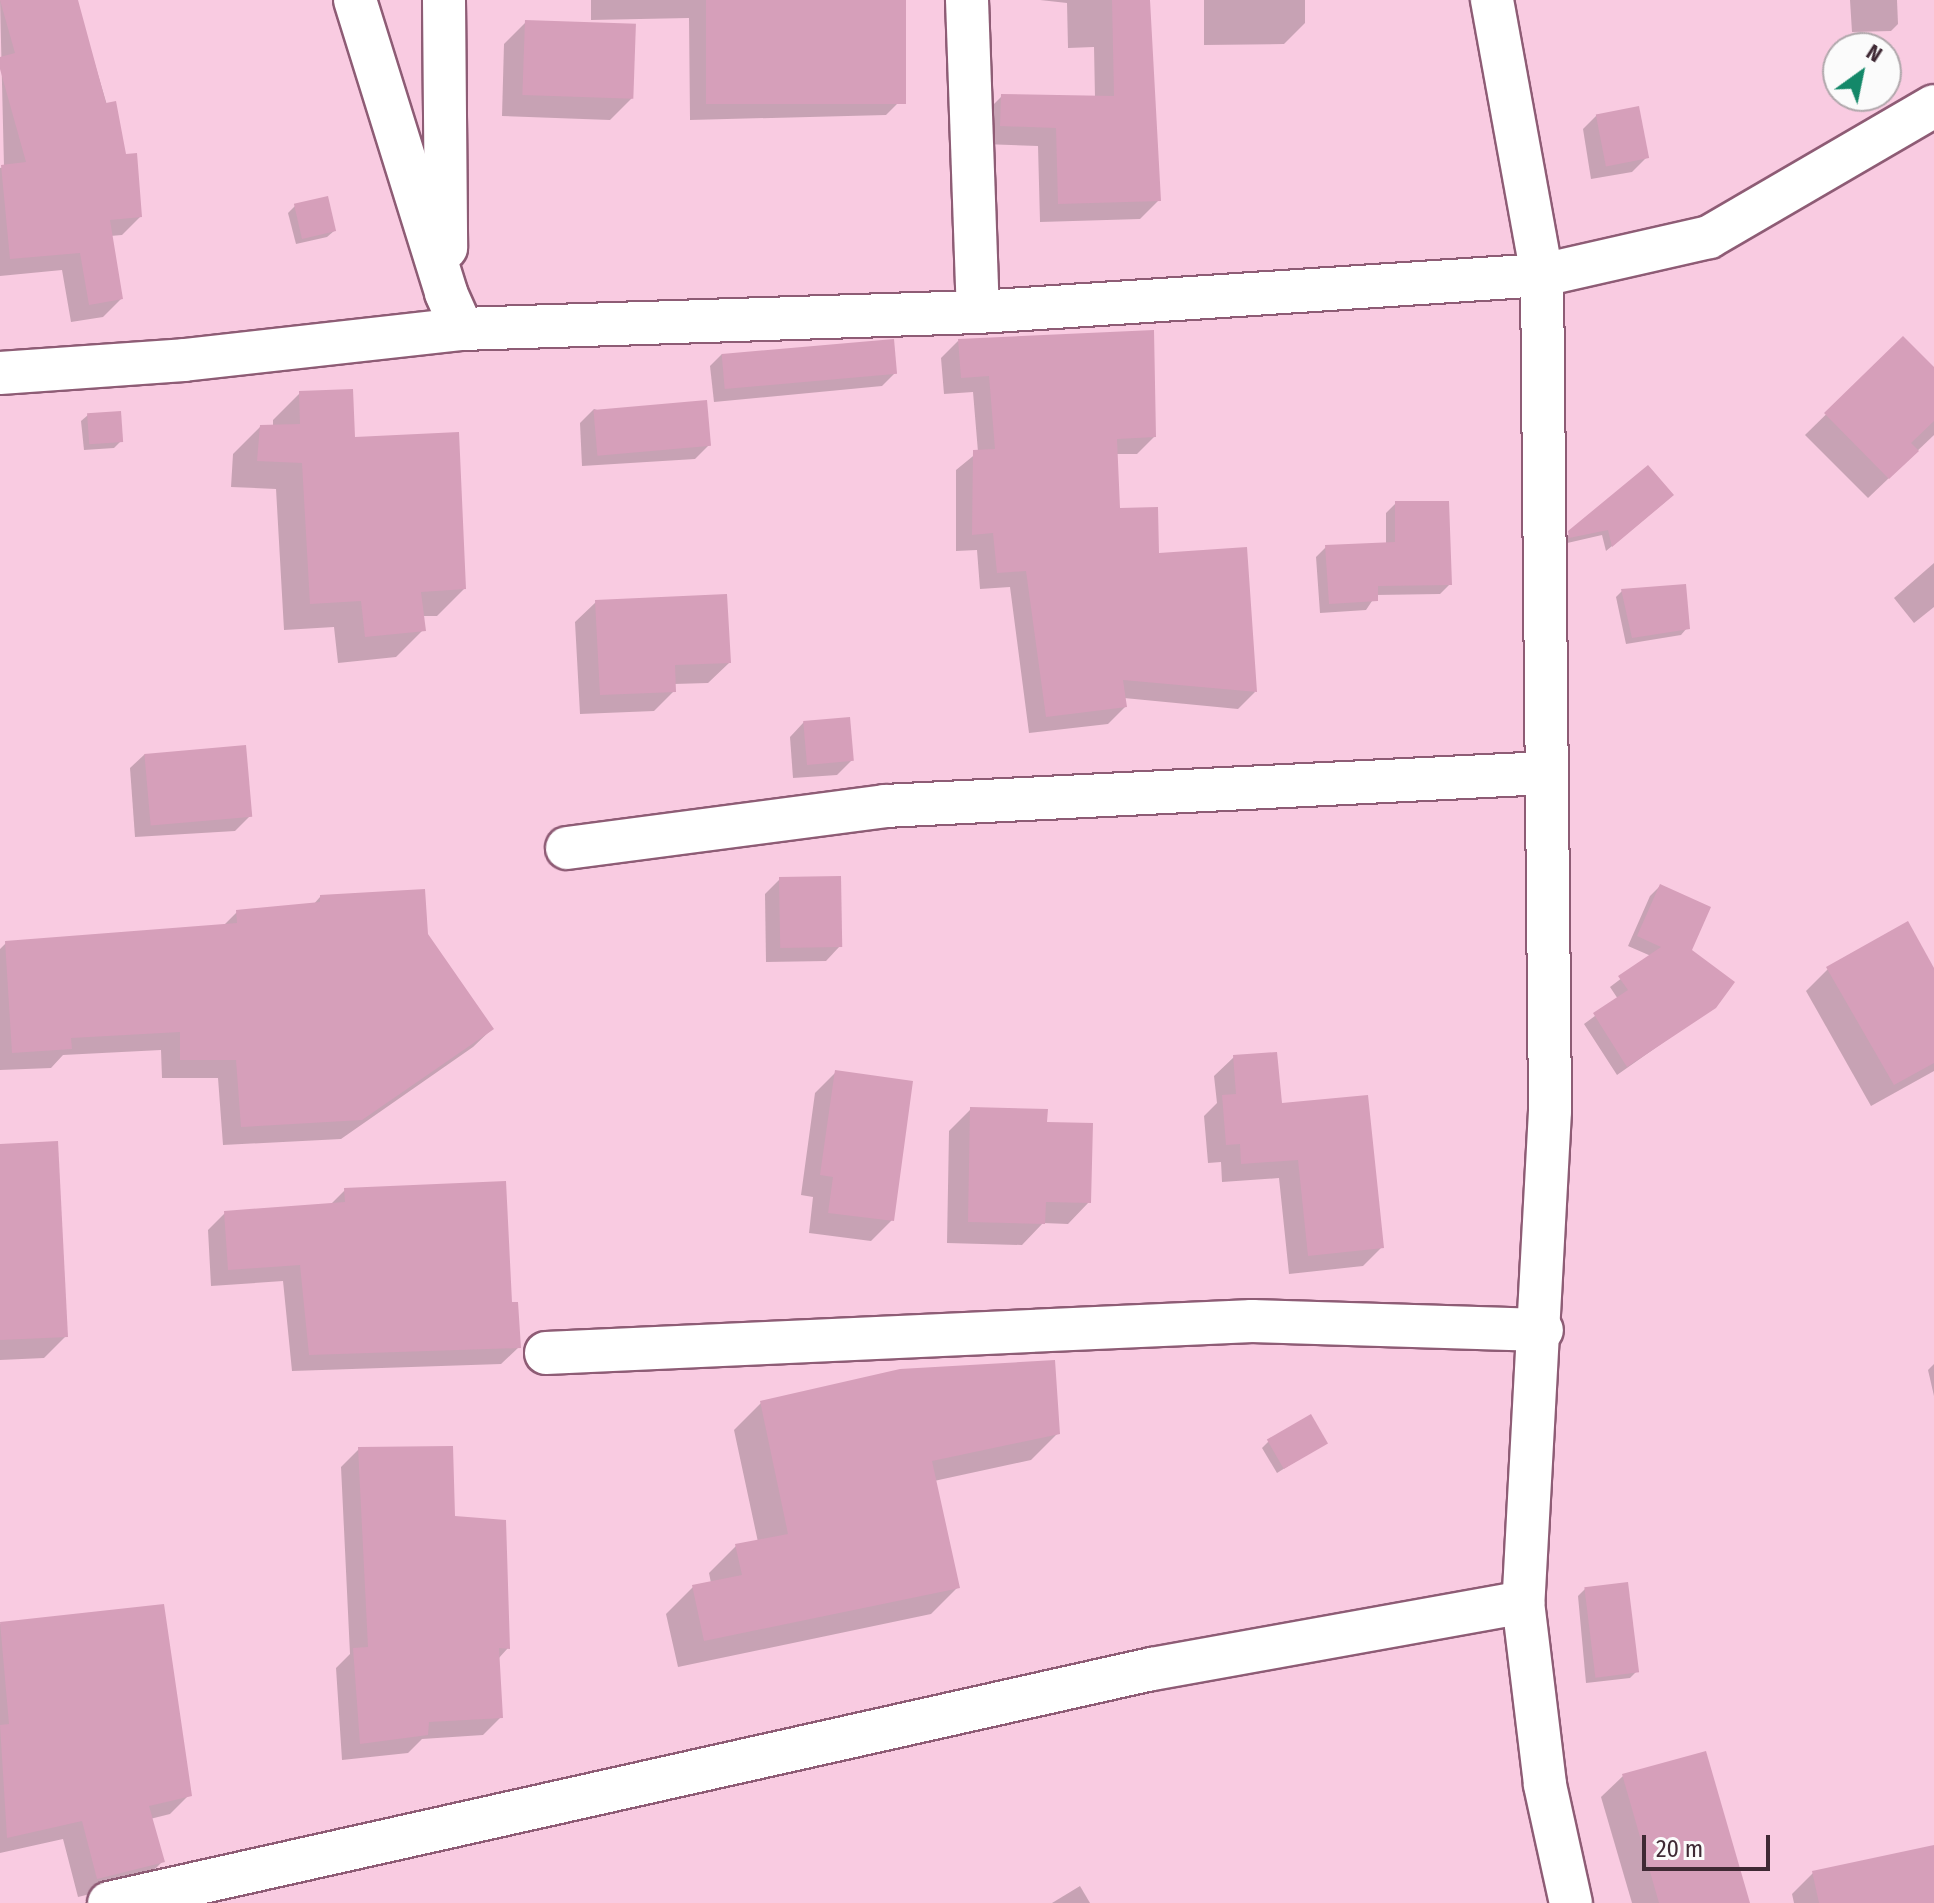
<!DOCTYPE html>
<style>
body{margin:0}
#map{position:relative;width:1934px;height:1903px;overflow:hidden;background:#f9cbe1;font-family:"Fira Sans Condensed",sans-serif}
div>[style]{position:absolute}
.shadow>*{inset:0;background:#0003}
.building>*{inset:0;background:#d69fba;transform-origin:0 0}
.roads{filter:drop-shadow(2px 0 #8e5c75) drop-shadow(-2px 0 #8e5c75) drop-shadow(0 2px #8e5c75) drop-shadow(0 -2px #8e5c75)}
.street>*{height:42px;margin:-21px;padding:0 21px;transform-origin:21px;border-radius:21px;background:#fff}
span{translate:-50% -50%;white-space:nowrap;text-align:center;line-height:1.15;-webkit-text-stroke:8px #fbfbfb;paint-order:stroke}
.north{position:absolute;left:1822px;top:32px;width:80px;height:80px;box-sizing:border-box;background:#fbfbfb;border:2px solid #b0a7ab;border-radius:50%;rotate:33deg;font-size:22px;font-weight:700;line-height:32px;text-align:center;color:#3f2934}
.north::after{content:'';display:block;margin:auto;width:28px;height:36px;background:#148869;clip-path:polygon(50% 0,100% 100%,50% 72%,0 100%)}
.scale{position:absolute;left:1642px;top:1835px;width:128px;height:36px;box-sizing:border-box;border:4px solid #3f2934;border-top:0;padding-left:10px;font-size:24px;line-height:28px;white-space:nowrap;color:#3f2934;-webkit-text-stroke:6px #fbfbfb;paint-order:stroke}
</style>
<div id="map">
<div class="shadow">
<i style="clip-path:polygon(0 0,76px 0,140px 217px,122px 235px,110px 236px,121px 299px,103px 317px,71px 322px,62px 270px,0 276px,0 168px,4px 167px)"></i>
<i style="clip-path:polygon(591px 0,904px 0,903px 98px,886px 115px,690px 120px,689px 18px,591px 20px)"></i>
<i style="clip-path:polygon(1040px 0,1149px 0,1159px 200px,1140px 219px,1040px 222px,1038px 146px,982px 144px,983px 115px,1002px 96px,1095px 98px,1094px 47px,1068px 48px,1067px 3px)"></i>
<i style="clip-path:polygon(1204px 0,1305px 0,1305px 23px,1284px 44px,1204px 45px)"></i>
<i style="clip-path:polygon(1850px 0,1897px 0,1898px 24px,1891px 31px,1852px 32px)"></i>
<i style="clip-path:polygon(526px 22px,632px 98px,610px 120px,502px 116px,504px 44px)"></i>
<i style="clip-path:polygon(1597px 115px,1646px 158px,1632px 172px,1591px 179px,1583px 129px)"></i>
<i style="clip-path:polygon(295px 206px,334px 231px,327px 237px,296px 244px,288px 213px)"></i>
<i style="clip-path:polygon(958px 341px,1154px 437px,1137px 454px,1115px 454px,1118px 510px,1157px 555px,1255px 692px,1238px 709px,1124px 698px,1125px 707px,1108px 724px,1029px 733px,1010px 587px,980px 589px,977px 550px,956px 551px,956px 470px,978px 452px,973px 392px,944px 394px,941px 358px)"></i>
<i style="clip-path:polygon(1901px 341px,1934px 372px,1934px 435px,1868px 498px,1805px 435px)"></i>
<i style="clip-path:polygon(722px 354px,895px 373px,882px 386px,714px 402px,710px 366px)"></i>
<i style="clip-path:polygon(300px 393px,353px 439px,464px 589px,437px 616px,422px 616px,423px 630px,396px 657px,338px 663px,334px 627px,284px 630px,276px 489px,231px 487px,233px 454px,260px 427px,273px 427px,273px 420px)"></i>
<i style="clip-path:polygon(594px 409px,709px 445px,695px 459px,582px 466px,580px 423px)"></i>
<i style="clip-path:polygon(88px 415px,121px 441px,114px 448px,84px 450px,81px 421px)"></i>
<i style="clip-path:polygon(1665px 502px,1606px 551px,1602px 535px,1563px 544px,1570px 533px)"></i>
<i style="clip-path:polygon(1396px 503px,1450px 584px,1440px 594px,1376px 595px,1366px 610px,1320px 613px,1316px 557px,1326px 547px,1386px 545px,1386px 513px)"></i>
<i style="clip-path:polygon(1934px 563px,1934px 607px,1914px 623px,1894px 598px)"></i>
<i style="clip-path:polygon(1622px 591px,1687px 628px,1681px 635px,1626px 644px,1616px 597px)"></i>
<i style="clip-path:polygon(596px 602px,729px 663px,708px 683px,674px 684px,674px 691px,654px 711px,580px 714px,575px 622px)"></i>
<i style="clip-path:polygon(804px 722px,852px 760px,837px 775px,793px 778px,790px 737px)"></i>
<i style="clip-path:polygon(145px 754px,250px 816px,235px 831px,135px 837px,130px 768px)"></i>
<i style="clip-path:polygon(780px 879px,840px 946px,826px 961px,766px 962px,765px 894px)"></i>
<i style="clip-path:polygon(1660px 886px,1715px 1006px,1617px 1075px,1584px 1024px,1618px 999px,1610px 987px,1651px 956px,1628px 946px,1650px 896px)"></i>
<i style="clip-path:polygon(320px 897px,426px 934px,492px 1029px,473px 1047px,341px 1139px,223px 1145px,218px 1078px,162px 1078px,161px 1050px,63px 1055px,51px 1068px,0 1070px,0 949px,6px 943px,222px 927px,237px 912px,313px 905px)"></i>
<i style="clip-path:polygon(1828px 969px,1934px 972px,1934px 1071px,1871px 1106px,1806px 991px)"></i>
<i style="clip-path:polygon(1234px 1057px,1280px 1106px,1382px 1247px,1363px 1266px,1289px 1274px,1279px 1178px,1222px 1182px,1221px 1162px,1208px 1163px,1204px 1116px,1217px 1103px,1214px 1076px)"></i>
<i style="clip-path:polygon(836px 1072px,892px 1220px,871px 1241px,809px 1233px,813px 1197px,801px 1195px,815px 1093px)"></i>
<i style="clip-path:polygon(971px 1109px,1045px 1124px,1089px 1202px,1068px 1224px,1043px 1223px,1022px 1245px,947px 1243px,949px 1131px)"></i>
<i style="clip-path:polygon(0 1146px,66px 1336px,44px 1358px,0 1360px)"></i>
<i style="clip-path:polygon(345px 1190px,511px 1304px,519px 1347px,501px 1364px,292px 1371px,283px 1281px,211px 1286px,208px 1230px,225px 1213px,330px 1205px)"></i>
<i style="clip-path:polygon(1934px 1364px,1934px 1396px,1928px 1370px)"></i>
<i style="clip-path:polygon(761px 1403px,1058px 1433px,1031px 1460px,934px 1481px,958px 1587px,931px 1614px,678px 1667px,666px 1614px,693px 1587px,711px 1583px,709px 1573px,736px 1546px,758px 1542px,734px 1430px)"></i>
<i style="clip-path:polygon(1269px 1441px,1325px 1443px,1277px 1473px,1262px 1448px)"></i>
<i style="clip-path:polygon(359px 1449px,508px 1648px,498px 1659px,501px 1717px,483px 1735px,422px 1739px,408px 1753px,342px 1760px,336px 1668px,350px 1654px,341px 1467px)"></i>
<i style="clip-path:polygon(1585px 1589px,1637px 1671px,1630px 1678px,1586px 1683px,1578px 1596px)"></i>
<i style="clip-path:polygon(162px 1606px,189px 1795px,170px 1814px,150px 1819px,162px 1862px,143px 1881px,78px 1897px,63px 1839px,0 1853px,0 1624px)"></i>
<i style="clip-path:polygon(1623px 1776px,1748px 1903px,1632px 1903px,1601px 1797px)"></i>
<i style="clip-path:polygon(1934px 1847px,1934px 1903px,1794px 1903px,1792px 1894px,1813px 1873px)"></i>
<i style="clip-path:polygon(1080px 1886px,1090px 1903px,1052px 1903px)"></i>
</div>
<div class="building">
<i style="clip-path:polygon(0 0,78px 0,106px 103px,116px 101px,126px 154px,137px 153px,142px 217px,110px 220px,123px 299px,89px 305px,80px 253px,10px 259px,1px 165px,26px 162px,0 69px,0 57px,15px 53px)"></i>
<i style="left:706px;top:0;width:200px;height:104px"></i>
<i style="clip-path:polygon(1112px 0,1150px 0,1161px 201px,1058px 204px,1056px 128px,1000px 126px,1001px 94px,1114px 96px)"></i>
<i style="left:525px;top:20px;width:111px;height:75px;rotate:2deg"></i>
<i style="left:1639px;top:106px;width:53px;height:44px;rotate:79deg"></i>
<i style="left:328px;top:196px;width:36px;height:35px;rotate:77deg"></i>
<i style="clip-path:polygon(1154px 330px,1156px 437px,1117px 439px,1120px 508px,1158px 507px,1159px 553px,1247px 547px,1257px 692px,1123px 680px,1127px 707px,1046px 717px,1026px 571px,997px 573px,993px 533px,972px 535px,973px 450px,995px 449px,989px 376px,961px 378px,958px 339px)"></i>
<i style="clip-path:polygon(1903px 336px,1934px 367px,1934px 421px,1911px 443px,1919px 451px,1889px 479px,1824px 413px)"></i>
<i style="left:894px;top:339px;width:35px;height:173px;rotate:85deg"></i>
<i style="clip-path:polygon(353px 389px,355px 437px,459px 432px,466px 589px,421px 592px,426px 631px,365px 637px,361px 601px,310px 604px,302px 463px,257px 461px,260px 425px,300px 424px,299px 391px)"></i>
<i style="left:707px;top:400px;width:46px;height:114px;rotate:85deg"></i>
<i style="left:121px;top:411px;width:31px;height:34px;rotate:86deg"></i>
<i style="clip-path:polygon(1648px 465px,1674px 495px,1612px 547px,1608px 530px,1569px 538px,1568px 531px)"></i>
<i style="clip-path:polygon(1395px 501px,1449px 501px,1452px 585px,1378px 586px,1378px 601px,1329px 604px,1325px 545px,1395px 542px)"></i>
<i style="clip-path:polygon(1686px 584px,1690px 629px,1632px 638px,1621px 589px)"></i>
<i style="clip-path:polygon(727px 594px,731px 663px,675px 665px,676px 692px,600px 695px,595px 600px)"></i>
<i style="left:850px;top:717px;width:44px;height:47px;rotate:85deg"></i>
<i style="left:246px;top:745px;width:72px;height:102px;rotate:85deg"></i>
<i style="left:841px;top:876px;width:71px;height:62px;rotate:89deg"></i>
<i style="clip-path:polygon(1660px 884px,1711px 907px,1692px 950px,1735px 982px,1716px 1008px,1627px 1067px,1593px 1013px,1628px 990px,1618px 976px,1661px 947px,1637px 936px)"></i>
<i style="clip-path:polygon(425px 889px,428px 934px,494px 1029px,362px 1120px,241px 1127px,236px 1060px,180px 1060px,180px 1032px,71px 1038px,72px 1049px,12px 1053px,5px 941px,237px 923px,236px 910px,320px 902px,320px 895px)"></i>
<i style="clip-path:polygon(1908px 921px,1934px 968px,1934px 1063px,1894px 1085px,1826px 967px)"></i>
<i style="clip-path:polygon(1277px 1052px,1282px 1103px,1368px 1095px,1384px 1248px,1308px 1256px,1298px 1160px,1241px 1164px,1240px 1144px,1226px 1145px,1222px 1095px,1236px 1094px,1233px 1055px)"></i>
<i style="clip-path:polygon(835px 1070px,913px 1081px,894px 1221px,828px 1213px,833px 1177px,820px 1175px)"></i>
<i style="clip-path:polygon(970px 1107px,1048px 1109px,1047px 1122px,1093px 1123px,1091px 1203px,1046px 1202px,1045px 1224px,968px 1222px)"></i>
<i style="clip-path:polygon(58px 1141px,68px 1337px,0 1340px,0 1144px)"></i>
<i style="clip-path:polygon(506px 1181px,512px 1302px,518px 1302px,521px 1348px,309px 1355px,300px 1265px,228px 1270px,224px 1211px,345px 1202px,344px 1188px)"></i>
<i style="clip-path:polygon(1055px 1360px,1060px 1434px,932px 1461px,960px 1588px,704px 1641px,692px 1585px,742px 1575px,735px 1544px,788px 1534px,760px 1401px,900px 1369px)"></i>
<i style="left:1311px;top:1414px;width:34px;height:51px;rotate:60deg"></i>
<i style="clip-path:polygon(453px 1446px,455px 1516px,506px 1520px,510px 1649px,499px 1648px,503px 1718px,429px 1722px,428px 1735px,360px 1744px,353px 1648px,368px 1647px,358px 1447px)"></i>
<i style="left:1628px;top:1582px;width:91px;height:44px;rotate:83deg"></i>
<i style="clip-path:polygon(164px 1604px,192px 1796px,149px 1806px,165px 1862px,97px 1879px,82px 1821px,7px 1838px,0 1725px,9px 1724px,0 1622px)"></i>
<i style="clip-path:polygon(1706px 1751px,1750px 1903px,1659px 1903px,1622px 1774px)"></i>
<i style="clip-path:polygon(1934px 1845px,1934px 1903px,1819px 1903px,1812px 1871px)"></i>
</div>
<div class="roads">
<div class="street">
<i style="left:355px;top:0;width:307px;rotate:72.7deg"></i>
<i style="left:446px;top:293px;width:39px;rotate:66deg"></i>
<i style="left:444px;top:0;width:248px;rotate:89.5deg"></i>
<i style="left:967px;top:0;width:312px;rotate:88deg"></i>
<i style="left:1492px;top:0;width:280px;rotate:79.7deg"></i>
<i style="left:1542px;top:275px;width:836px;rotate:89.45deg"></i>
<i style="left:1550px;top:1111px;width:492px;rotate:93.1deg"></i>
<i style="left:1523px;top:1602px;width:184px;rotate:83.1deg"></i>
<i style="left:1545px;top:1785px;width:121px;rotate:77.6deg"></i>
<i style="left:0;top:373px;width:184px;rotate:-4deg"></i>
<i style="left:184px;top:360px;width:280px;rotate:-6.4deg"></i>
<i style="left:462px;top:329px;width:516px;rotate:-1.89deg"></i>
<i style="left:978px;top:312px;width:565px;rotate:-3.75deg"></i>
<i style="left:1542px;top:275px;width:171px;rotate:-12.8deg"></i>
<i style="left:1709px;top:237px;width:260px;rotate:-30.2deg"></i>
<i style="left:567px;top:848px;width:321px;rotate:-7.5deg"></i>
<i style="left:885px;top:806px;width:661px;rotate:-2.86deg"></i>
<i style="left:546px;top:1353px;width:707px;rotate:-2.6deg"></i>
<i style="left:1252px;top:1321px;width:290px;rotate:1.8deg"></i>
<i style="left:109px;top:1903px;width:1069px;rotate:-12.65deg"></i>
<i style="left:1152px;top:1669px;width:377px;rotate:-10.2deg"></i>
</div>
</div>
<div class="north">N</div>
<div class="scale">20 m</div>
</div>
